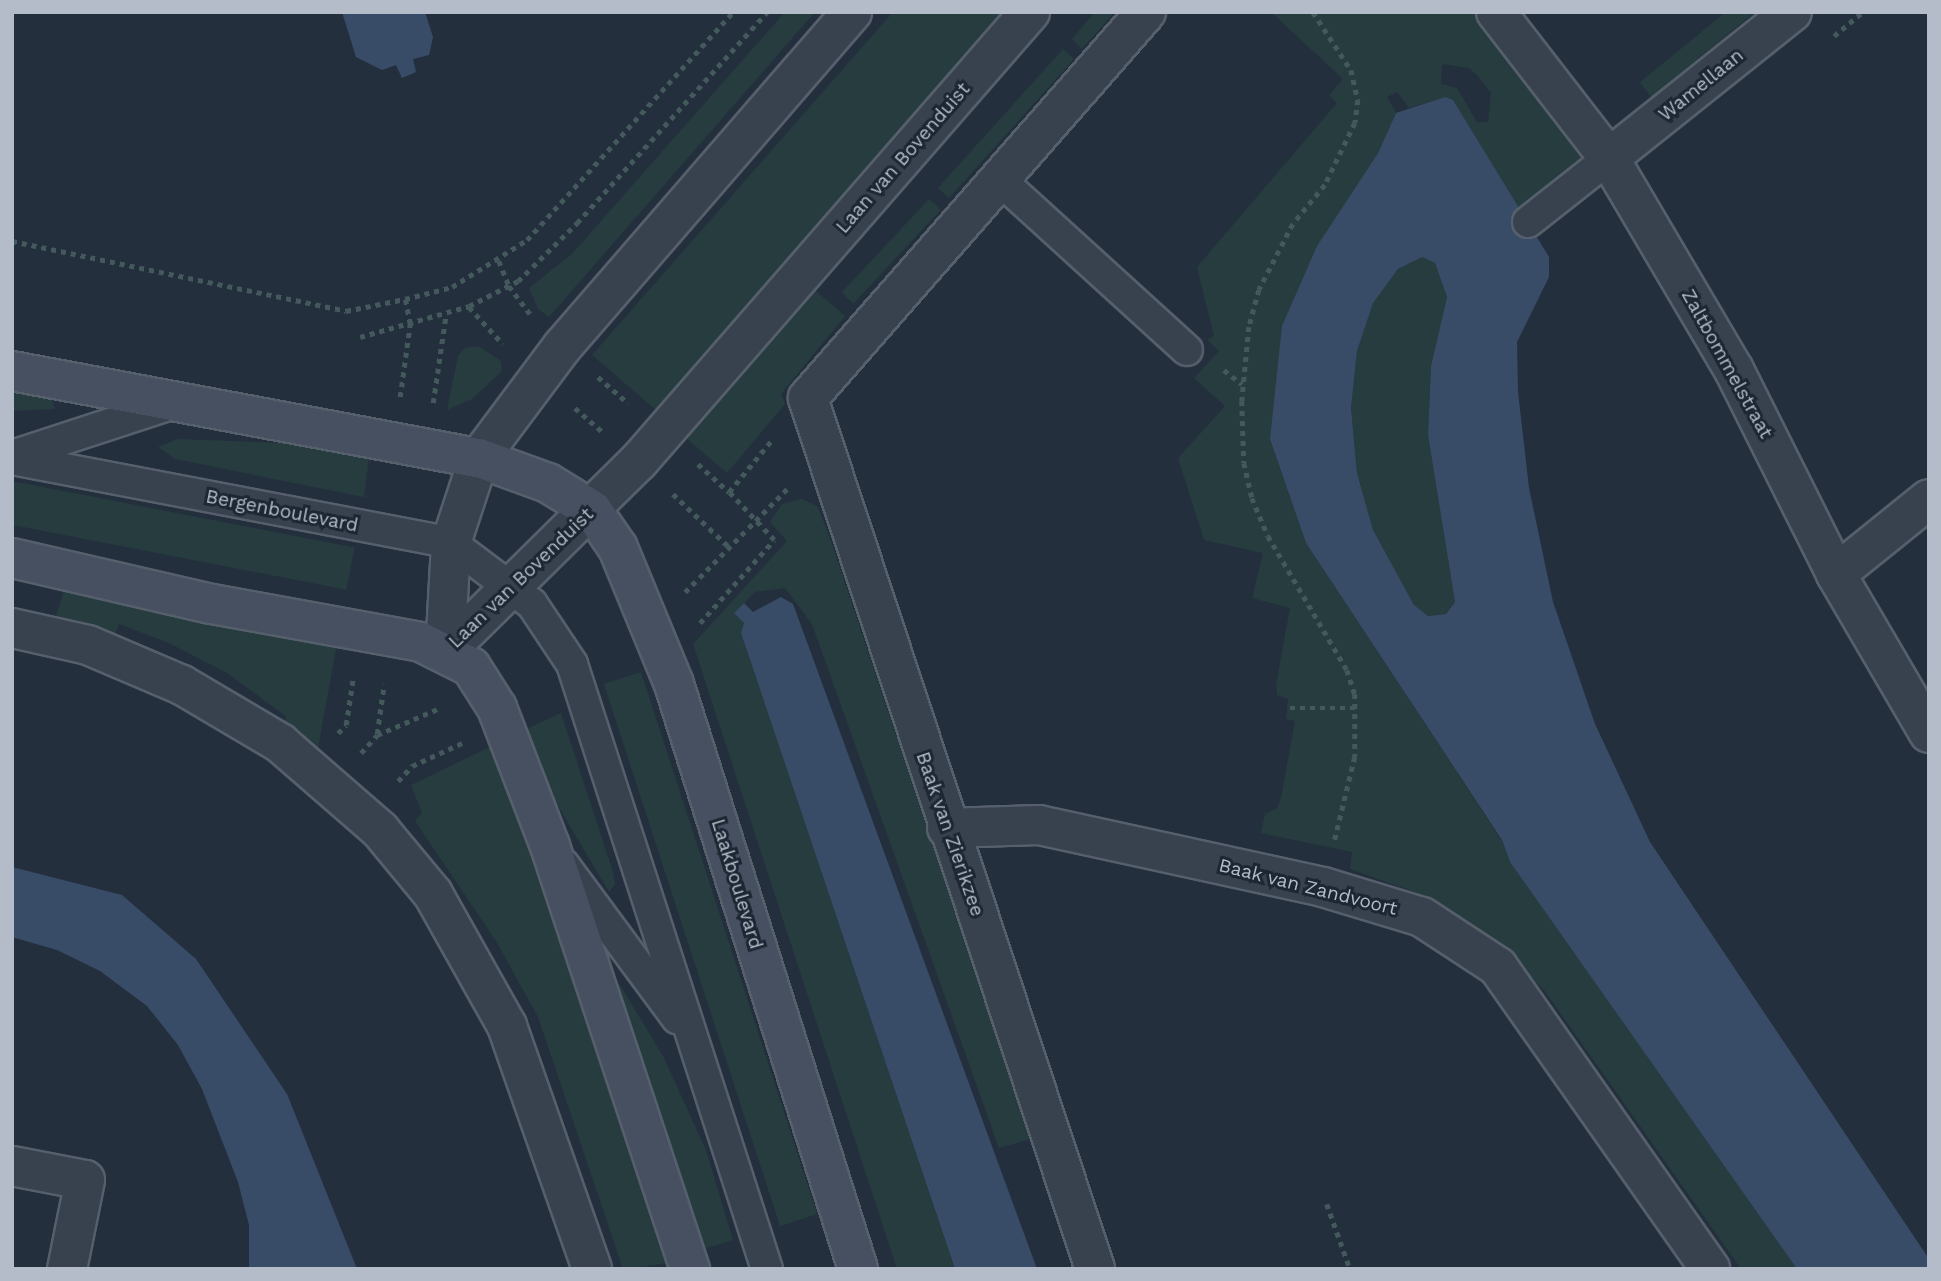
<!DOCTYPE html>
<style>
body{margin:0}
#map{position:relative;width:1941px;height:1281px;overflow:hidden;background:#242f3e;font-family:"Work Sans",sans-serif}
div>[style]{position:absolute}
.green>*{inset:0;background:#263c3f;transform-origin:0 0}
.water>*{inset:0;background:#394c67}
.path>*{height:4.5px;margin-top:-2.25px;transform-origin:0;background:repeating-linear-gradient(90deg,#44595c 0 5px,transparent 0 10px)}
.roads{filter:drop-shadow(2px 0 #565f6c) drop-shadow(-2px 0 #565f6c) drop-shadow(0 2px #565f6c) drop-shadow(0 -2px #565f6c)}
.lane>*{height:30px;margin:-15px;padding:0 15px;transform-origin:15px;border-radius:15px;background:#38414e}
.street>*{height:38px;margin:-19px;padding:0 19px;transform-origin:19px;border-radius:19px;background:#38414e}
.secondary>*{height:38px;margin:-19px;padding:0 19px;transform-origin:19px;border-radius:19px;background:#465061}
span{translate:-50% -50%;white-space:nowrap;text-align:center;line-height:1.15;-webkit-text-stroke:6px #1d2633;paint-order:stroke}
.street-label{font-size:19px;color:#b4bcc9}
.frame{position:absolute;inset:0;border:14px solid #b4bcc9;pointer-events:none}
</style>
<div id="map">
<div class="green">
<i style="clip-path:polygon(785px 12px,815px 12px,549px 317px,538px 309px,529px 288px,572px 254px)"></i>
<i style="clip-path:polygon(893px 12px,1009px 12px,658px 412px,592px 355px)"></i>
<i style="clip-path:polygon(1095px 12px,1115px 12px,1082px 49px,1072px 39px)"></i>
<i style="clip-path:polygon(evenodd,1271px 12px,1313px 12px,1318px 19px,1315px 12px,1484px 12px,1592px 159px,1520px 212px,1453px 100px,1445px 97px,1409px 108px,1397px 92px,1387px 97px,1396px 113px,1378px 153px,1317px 246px,1270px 439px,1306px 543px,1502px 841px,1510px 862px,1797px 1269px,1741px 1269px,1544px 990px,1485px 933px,1420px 894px,1350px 869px,1352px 852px,1261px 833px,1265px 814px,1277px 808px,1281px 798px,1295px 721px,1286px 719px,1288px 699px,1277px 695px,1276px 685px,1290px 608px,1252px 598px,1263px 553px,1204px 540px,1178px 458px,1225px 406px,1194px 378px,1219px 351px,1207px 340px,1214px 336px,1197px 267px,1337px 103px,1329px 95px,1343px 79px,1271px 12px,1442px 64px,1469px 68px,1478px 76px,1491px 93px,1488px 122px,1477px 122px,1457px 88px,1441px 84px,1442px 64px)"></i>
<i style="clip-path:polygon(1726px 12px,1755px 12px,1651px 97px,1640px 82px)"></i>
<i style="left:1063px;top:49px;width:15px;height:187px;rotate:42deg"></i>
<i style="left:929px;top:199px;width:16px;height:128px;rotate:43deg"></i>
<i style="clip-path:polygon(1422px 257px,1435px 263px,1447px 297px,1431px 366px,1428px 435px,1455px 602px,1446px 614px,1428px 616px,1414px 605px,1373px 530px,1357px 473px,1351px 408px,1357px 351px,1373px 302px,1398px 269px)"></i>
<i style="clip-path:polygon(808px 284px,845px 316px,781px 394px,785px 404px,727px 473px,686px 438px)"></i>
<i style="clip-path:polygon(478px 346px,501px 361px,502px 371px,472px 399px,447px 410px,458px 356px,465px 348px)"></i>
<i style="clip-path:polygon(12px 387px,51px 397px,55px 409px,12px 411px)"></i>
<i style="clip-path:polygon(178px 439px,304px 444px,369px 456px,364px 497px,175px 459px,158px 447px)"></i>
<i style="left:12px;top:481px;width:349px;height:43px;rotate:11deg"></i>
<i style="clip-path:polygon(802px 499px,817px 506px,828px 532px,1031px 1139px,999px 1148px,812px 624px,785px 588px,755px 592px,734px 613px,744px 623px,741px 633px,955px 1269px,897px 1269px,693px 644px,787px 541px,770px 522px,782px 504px)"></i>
<i style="clip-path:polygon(64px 590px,337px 643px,317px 754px,278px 730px,287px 717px,227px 673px,169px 643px,119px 624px,114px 638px,54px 623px)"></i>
<i style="left:641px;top:672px;width:570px;height:39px;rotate:72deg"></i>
<i style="clip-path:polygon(561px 713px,613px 872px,615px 884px,609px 892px,539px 774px,524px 730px)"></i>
<i style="clip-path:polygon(494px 745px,671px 1263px,623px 1269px,538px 1017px,496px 941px,415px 821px,422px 813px,411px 785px)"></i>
<i style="clip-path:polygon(620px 985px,663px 1056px,706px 1150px,733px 1240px,697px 1251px,611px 987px)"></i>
</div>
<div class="water">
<i style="clip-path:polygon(342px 12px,425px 12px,433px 37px,429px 55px,413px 59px,416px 72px,402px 78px,396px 65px,382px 70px,356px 57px)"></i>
<i style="clip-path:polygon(evenodd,1445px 97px,1453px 100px,1549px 257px,1549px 277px,1517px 342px,1518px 392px,1529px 488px,1553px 602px,1595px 724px,1650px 842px,1929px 1259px,1929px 1269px,1797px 1269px,1510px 862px,1502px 840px,1306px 543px,1270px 439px,1282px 326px,1317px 246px,1378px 153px,1396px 113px,1445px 97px,1422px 257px,1435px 263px,1447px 297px,1431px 366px,1428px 435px,1455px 602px,1446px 614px,1428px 616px,1414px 605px,1373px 530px,1357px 473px,1351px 408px,1357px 351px,1373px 303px,1398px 269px,1422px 257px)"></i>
<i style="clip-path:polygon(781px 597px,793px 604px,1037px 1269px,955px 1269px,741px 633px,744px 623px,734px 613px,744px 603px,753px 612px)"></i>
<i style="clip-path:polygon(12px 867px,122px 895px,196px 959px,287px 1094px,357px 1269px,249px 1269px,249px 1225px,238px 1182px,202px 1089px,178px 1045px,147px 1006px,100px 971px,57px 950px,12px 937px)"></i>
</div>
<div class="path">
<i style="left:1313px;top:12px;width:69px;rotate:56.8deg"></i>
<i style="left:1351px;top:70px;width:31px;rotate:77deg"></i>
<i style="left:1358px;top:100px;width:23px;rotate:97deg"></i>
<i style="left:1355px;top:123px;width:69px;rotate:115.8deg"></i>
<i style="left:1325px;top:185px;width:50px;rotate:129.4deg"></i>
<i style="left:1293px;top:224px;width:74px;rotate:117.3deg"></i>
<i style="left:1259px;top:290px;width:38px;rotate:105deg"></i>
<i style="left:1249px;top:327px;width:74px;rotate:95.4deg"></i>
<i style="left:1242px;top:401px;width:62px;rotate:88.2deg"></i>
<i style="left:1244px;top:463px;width:36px;rotate:77deg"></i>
<i style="left:1252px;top:498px;width:41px;rotate:67.2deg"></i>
<i style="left:1268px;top:536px;width:156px;rotate:59.5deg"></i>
<i style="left:1347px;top:670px;width:25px;rotate:72deg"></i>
<i style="left:1355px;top:694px;width:63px;rotate:90deg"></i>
<i style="left:1355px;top:757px;width:89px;rotate:103.7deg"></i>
<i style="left:1834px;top:36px;width:38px;rotate:-40deg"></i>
<i style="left:12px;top:241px;width:341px;rotate:11.8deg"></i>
<i style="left:346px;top:311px;width:60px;rotate:-11.5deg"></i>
<i style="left:499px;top:261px;width:27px;rotate:68deg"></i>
<i style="left:509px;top:286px;width:35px;rotate:53deg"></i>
<i style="left:469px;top:307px;width:50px;rotate:47.4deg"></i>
<i style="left:360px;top:337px;width:113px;rotate:-15.9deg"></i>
<i style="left:469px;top:306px;width:55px;rotate:-27deg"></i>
<i style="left:518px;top:281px;width:83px;rotate:-44.5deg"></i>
<i style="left:577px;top:223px;width:284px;rotate:-48deg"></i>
<i style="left:1224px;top:370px;width:23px;rotate:38deg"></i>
<i style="left:598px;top:377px;width:40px;rotate:41deg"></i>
<i style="left:400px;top:397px;width:74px;rotate:-82.2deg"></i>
<i style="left:410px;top:324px;width:25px;rotate:-101deg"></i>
<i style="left:405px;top:299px;width:49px;rotate:-14.3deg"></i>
<i style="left:452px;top:287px;width:89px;rotate:-32.1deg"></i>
<i style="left:527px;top:240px;width:307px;rotate:-47.9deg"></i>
<i style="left:433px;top:403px;width:90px;rotate:-81.7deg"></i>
<i style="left:575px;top:408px;width:37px;rotate:41deg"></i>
<i style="left:698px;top:464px;width:42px;rotate:42.1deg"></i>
<i style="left:729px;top:492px;width:66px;rotate:-50.5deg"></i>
<i style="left:673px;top:494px;width:76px;rotate:43.4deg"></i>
<i style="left:685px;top:592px;width:148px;rotate:-45.3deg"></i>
<i style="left:700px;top:623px;width:111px;rotate:-48.3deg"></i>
<i style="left:774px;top:540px;width:66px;rotate:-133.2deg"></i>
<i style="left:1290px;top:708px;width:65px"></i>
<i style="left:338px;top:733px;width:11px;rotate:-45deg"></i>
<i style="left:346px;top:725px;width:48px;rotate:-81.5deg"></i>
<i style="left:377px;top:734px;width:50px;rotate:-82deg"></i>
<i style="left:361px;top:753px;width:24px;rotate:-48deg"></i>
<i style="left:377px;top:735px;width:69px;rotate:-23.2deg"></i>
<i style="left:398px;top:781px;width:21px;rotate:-47deg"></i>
<i style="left:412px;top:766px;width:55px;rotate:-24.7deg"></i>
<i style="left:1327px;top:1204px;width:69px;rotate:70.5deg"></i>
</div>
<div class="roads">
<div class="lane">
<i style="left:999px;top:179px;width:254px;rotate:42.3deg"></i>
<i style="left:1528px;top:222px;width:103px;rotate:-38.3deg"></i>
<i style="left:12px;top:456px;width:174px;rotate:-18.1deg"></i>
<i style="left:12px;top:459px;width:447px;rotate:10.8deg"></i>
<i style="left:451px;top:543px;width:101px;rotate:37deg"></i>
<i style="left:532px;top:604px;width:72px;rotate:56.3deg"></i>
<i style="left:572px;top:664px;width:636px;rotate:72.14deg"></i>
<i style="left:563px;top:864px;width:192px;rotate:53.5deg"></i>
</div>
<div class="street">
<i style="left:1496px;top:12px;width:185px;rotate:52.3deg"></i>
<i style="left:1609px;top:158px;width:246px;rotate:59.5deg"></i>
<i style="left:1734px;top:370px;width:228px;rotate:63.4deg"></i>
<i style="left:1836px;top:574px;width:184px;rotate:59.7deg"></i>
<i style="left:1609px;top:158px;width:234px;rotate:-38.6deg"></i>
<i style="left:1836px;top:574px;width:119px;rotate:-38.9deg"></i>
<i style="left:12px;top:628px;width:78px;rotate:12.6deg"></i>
<i style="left:88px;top:645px;width:102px;rotate:23.1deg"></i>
<i style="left:182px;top:685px;width:114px;rotate:30.6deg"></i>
<i style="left:280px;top:743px;width:133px;rotate:41deg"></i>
<i style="left:380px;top:830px;width:83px;rotate:50.4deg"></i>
<i style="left:433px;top:894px;width:151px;rotate:60.7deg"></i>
<i style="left:507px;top:1026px;width:257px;rotate:70.7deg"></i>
<i style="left:445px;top:652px;width:271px;rotate:-44.6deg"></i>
<i style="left:638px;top:462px;width:597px;rotate:-48.94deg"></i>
<i style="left:445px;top:652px;width:109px;rotate:-86.8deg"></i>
<i style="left:451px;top:543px;width:89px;rotate:-71.8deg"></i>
<i style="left:479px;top:458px;width:139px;rotate:-53.2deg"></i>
<i style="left:562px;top:347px;width:443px;rotate:-49.1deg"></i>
<i style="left:947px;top:828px;width:92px;rotate:-1.9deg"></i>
<i style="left:1039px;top:825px;width:291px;rotate:12.3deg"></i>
<i style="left:1323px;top:887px;width:103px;rotate:16.9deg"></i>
<i style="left:1422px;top:917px;width:91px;rotate:33.3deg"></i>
<i style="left:1498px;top:967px;width:369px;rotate:54.9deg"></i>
<i style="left:12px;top:1166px;width:74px;rotate:10.9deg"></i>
<i style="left:85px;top:1180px;width:91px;rotate:101.4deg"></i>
<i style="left:1095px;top:1269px;width:917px;rotate:-108.24deg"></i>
<i style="left:808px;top:398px;width:513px;rotate:-48.79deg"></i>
</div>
<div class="secondary">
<i style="left:12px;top:371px;width:475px;rotate:10.6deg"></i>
<i style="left:479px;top:458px;width:73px;rotate:19.9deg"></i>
<i style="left:548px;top:483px;width:52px;rotate:31.5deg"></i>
<i style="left:592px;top:510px;width:46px;rotate:55.6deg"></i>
<i style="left:618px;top:548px;width:147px;rotate:67.6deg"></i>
<i style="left:674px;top:684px;width:613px;rotate:72.54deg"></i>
<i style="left:12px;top:558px;width:205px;rotate:13deg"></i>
<i style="left:212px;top:604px;width:212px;rotate:10.3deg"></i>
<i style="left:421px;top:642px;width:56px;rotate:26.6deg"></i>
<i style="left:471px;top:667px;width:49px;rotate:57.6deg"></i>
<i style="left:497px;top:708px;width:148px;rotate:69deg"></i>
<i style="left:550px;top:846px;width:446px;rotate:71.7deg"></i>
</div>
</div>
<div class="street-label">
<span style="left:1701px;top:85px;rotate:-39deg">Wamellaan</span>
<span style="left:903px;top:158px;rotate:-49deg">Laan van Bovenduist</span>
<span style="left:1727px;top:364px;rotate:61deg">Zaltbommelstraat</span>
<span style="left:282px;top:511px;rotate:11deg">Bergenboulevard</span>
<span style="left:521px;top:578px;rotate:-44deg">Laan van Bovenduist</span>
<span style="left:950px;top:834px;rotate:71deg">Baak van Zierikzee</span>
<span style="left:737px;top:884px;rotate:73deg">Laakboulevard</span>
<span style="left:1308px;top:887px;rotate:14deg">Baak van Zandvoort</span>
</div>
<div class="frame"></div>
</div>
